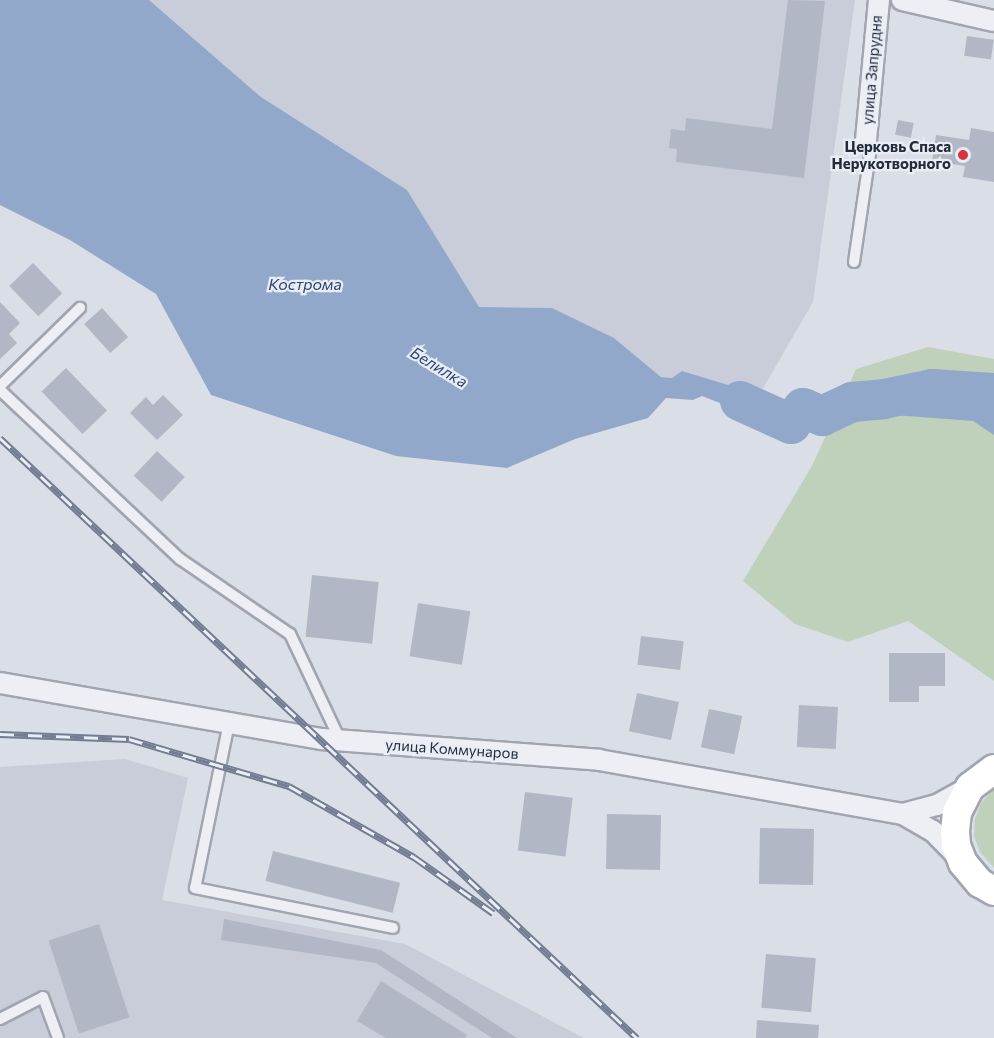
<!DOCTYPE html>
<meta charset="utf-8">
<style>
body{margin:0}
#map{position:relative;width:994px;height:1038px;overflow:hidden;background:#dadee6;font-family:Commissioner,sans-serif}
div>[style]{position:absolute}
.built>*{inset:0;background:#c8cdd9}
.green>*{inset:0;background:#bfd1bb}
.water>*{inset:0;background:#92a8ca}
.river>*{height:40px;margin:-20px;padding:0 20px;transform-origin:20px;border-radius:20px;background:#92a8ca}
.building>*{inset:0;background:#b1b7c4;transform-origin:0 0}
.roads{filter:drop-shadow(2px 0 #a0a5b0) drop-shadow(-2px 0 #a0a5b0) drop-shadow(0 2px #a0a5b0) drop-shadow(0 -2px #a0a5b0)}
.lane>*{height:10px;margin:-5px;padding:0 5px;transform-origin:5px;border-radius:5px;background:#edeff5}
.street>*{height:20px;margin:-10px;padding:0 10px;transform-origin:10px;border-radius:10px;background:#edeff5}
.secondary>*{height:28px;margin:-14px;padding:0 14px;transform-origin:14px;border-radius:14px;background:#fff}
.rail>*{height:7px;margin-top:-3.5px;transform-origin:0;background:repeating-linear-gradient(90deg,#e9edf4 0 14px,#737c91 0 28px);box-sizing:border-box;border-block:2px solid #737c91}
.dots>*{width:16px;height:16px;translate:-50% -50%;box-sizing:border-box;border:3px solid #e9edf4;border-radius:50%}
span{translate:-50% -50%;white-space:nowrap;text-align:center;line-height:1.15;-webkit-text-stroke:4.5px #e9edf4;paint-order:stroke}
.street-label{font-size:15px;color:#242b3d}
.poi-label{font-size:15px;color:#242b3d;font-weight:700}
.right{translate:-100% -50%;text-align:right}
.water-label{font-size:16px;color:#2b4674;font-style:italic}
</style>
<div id="map">
<div class="built">
<i style="clip-path:polygon(149px 0,855px 0,813px 302px,758px 397px,735px 387px,682px 371px,672px 378px,661px 377px,614px 338px,552px 308px,479px 308px,407px 190px,261px 97px)"></i>
<i style="clip-path:polygon(125px 759px,188px 778px,162px 900px,405px 944px,584px 1038px,0 1038px,0 767px)"></i>
</div>
<div class="green">
<i style="clip-path:polygon(928px 347px,994px 359px,994px 681px,908px 621px,848px 642px,795px 624px,743px 581px,812px 466px,856px 369px)"></i>
<i style="clip-path:polygon(994px 789px,994px 868px,980px 852px,974px 836px,975px 819px,981px 803px)"></i>
</div>
<div class="water">
<i style="clip-path:polygon(0 0,149px 0,261px 97px,407px 190px,479px 307px,552px 308px,614px 338px,661px 377px,672px 378px,682px 371px,735px 387px,758px 397px,791px 424px,773px 430px,733px 408px,702px 396px,693px 400px,666px 398px,648px 418px,575px 439px,507px 468px,396px 456px,211px 395px,156px 294px,70px 240px,0 205px)"></i>
<i style="clip-path:polygon(913px 374px,981px 381px,994px 378px,994px 435px,973px 421px,894px 415px,852px 402px,894px 381px)"></i>
</div>
<div class="river">
<i style="left:740px;top:401px;width:56px;rotate:24.3deg"></i>
<i style="left:791px;top:424px;width:20px;rotate:-53deg"></i>
<i style="left:803px;top:408px;width:21px;rotate:23deg"></i>
<i style="left:822px;top:416px;width:33px;rotate:-25deg"></i>
<i style="left:852px;top:402px;width:32px;rotate:-5deg"></i>
<i style="left:884px;top:399px;width:49px;rotate:-11.8deg"></i>
<i style="left:932px;top:389px;width:62px;rotate:3.7deg"></i>
</div>
<div class="building">
<i style="clip-path:polygon(788px 0,825px 1px,804px 178px,676px 162px,677px 149px,669px 148px,671px 129px,685px 131px,686px 118px,772px 129px)"></i>
<i style="left:967px;top:36px;width:27px;height:20px;rotate:8deg"></i>
<i style="left:898px;top:120px;width:16px;height:15px;rotate:11deg"></i>
<i style="clip-path:polygon(971px 128px,994px 132px,994px 182px,963px 177px,965px 166px,932px 161px,936px 135px,969px 140px)"></i>
<i style="left:33px;top:263px;width:42px;height:33px;rotate:46deg"></i>
<i style="clip-path:polygon(0 302px,20px 323px,9px 334px,17px 343px,0 359px)"></i>
<i style="left:102px;top:308px;width:39px;height:24px;rotate:48deg"></i>
<i style="left:66px;top:368px;width:59px;height:34px;rotate:46deg"></i>
<i style="clip-path:polygon(163px 395px,183px 415px,157px 440px,130px 413px,146px 397px,153px 405px)"></i>
<i style="left:157px;top:451px;width:38px;height:34px;rotate:43deg"></i>
<i style="left:312px;top:575px;width:67px;height:62px;rotate:6deg"></i>
<i style="left:418px;top:603px;width:53px;height:54px;rotate:9deg"></i>
<i style="left:641px;top:636px;width:43px;height:29px;rotate:7deg"></i>
<i style="clip-path:polygon(889px 653px,945px 653px,945px 686px,919px 686px,919px 702px,889px 702px)"></i>
<i style="left:637px;top:693px;width:43px;height:39px;rotate:12deg"></i>
<i style="left:799px;top:705px;width:39px;height:42px;rotate:3deg"></i>
<i style="left:709px;top:709px;width:34px;height:39px;rotate:12deg"></i>
<i style="left:525px;top:792px;width:48px;height:59px;rotate:7deg"></i>
<i style="left:607px;top:814px;width:54px;height:55px;rotate:1deg"></i>
<i style="left:760px;top:828px;width:54px;height:56px;rotate:1deg"></i>
<i style="left:273px;top:851px;width:131px;height:31px;rotate:14deg"></i>
<i style="clip-path:polygon(224px 919px,381px 950px,517px 1038px,492px 1038px,376px 963px,221px 940px)"></i>
<i style="left:99px;top:924px;width:98px;height:53px;rotate:72deg"></i>
<i style="left:766px;top:954px;width:50px;height:54px;rotate:5deg"></i>
<i style="clip-path:polygon(381px 981px,467px 1035px,465px 1038px,386px 1038px,357px 1021px)"></i>
<i style="clip-path:polygon(757px 1020px,819px 1025px,818px 1038px,756px 1038px)"></i>
</div>
<div class="roads">
<div class="lane">
<i style="left:854px;top:262px;width:109px;rotate:-81.6deg"></i>
<i style="left:870px;top:154px;width:15px;rotate:-106deg"></i>
<i style="left:0;top:386px;width:112px;rotate:-44.3deg"></i>
<i style="left:0;top:390px;width:247px;rotate:43.2deg"></i>
<i style="left:180px;top:559px;width:133px;rotate:34.3deg"></i>
<i style="left:290px;top:634px;width:117px;rotate:64.7deg"></i>
<i style="left:229px;top:723px;width:168px;rotate:101.6deg"></i>
<i style="left:195px;top:888px;width:202px;rotate:11.4deg"></i>
<i style="left:0;top:1019px;width:48px;rotate:-27.1deg"></i>
<i style="left:43px;top:997px;width:44px;rotate:69.9deg"></i>
</div>
<div class="street">
<i style="left:902px;top:0;width:94px;rotate:12.9deg"></i>
<i style="left:866px;top:140px;width:141px;rotate:-84.7deg"></i>
<i style="left:0;top:683px;width:327px;rotate:9.9deg"></i>
<i style="left:322px;top:739px;width:278px;rotate:4.3deg"></i>
<i style="left:599px;top:760px;width:309px;rotate:10.1deg"></i>
<i style="left:903px;top:814px;width:34px;rotate:30deg"></i>
<i style="left:933px;top:831px;width:36px;rotate:46deg"></i>
<i style="left:903px;top:814px;width:35px;rotate:-15deg"></i>
<i style="left:937px;top:805px;width:38px;rotate:-29deg"></i>
</div>
<div class="secondary">
<i style="left:994px;top:769px;width:30px;rotate:143deg"></i>
<i style="left:970px;top:787px;width:28px;rotate:117deg"></i>
<i style="left:957px;top:812px;width:19px;rotate:96deg"></i>
<i style="left:955px;top:831px;width:14px;rotate:86deg"></i>
<i style="left:956px;top:845px;width:19px;rotate:69deg"></i>
<i style="left:963px;top:863px;width:26px;rotate:50deg"></i>
<i style="left:980px;top:883px;width:16px;rotate:30deg"></i>
</div>
</div>
<div class="rail">
<i style="left:0;top:438px;width:875px;rotate:43.29deg"></i>
<i style="left:0;top:734px;width:129px;rotate:2.2deg"></i>
<i style="left:129px;top:739px;width:167px;rotate:16.4deg"></i>
<i style="left:289px;top:786px;width:144px;rotate:29.6deg"></i>
<i style="left:414px;top:857px;width:97px;rotate:35.3deg"></i>
</div>
<div class="dots">
<i style="left:963px;top:155px;background:#d8333e"></i>
</div>
<div class="street-label">
<span style="left:872px;top:70px;rotate:-85deg">улица Запрудня</span>
<span style="left:452px;top:749px;rotate:4deg">улица Коммунаров</span>
</div>
<div class="poi-label">
<span class="right" style="left:951px;top:155px">Церковь Спаса<br>Нерукотворного</span>
</div>
<div class="water-label">
<span style="left:305px;top:284px">Кострома</span>
<span style="left:439px;top:367px;rotate:31deg">Белилка</span>
</div>
</div>
